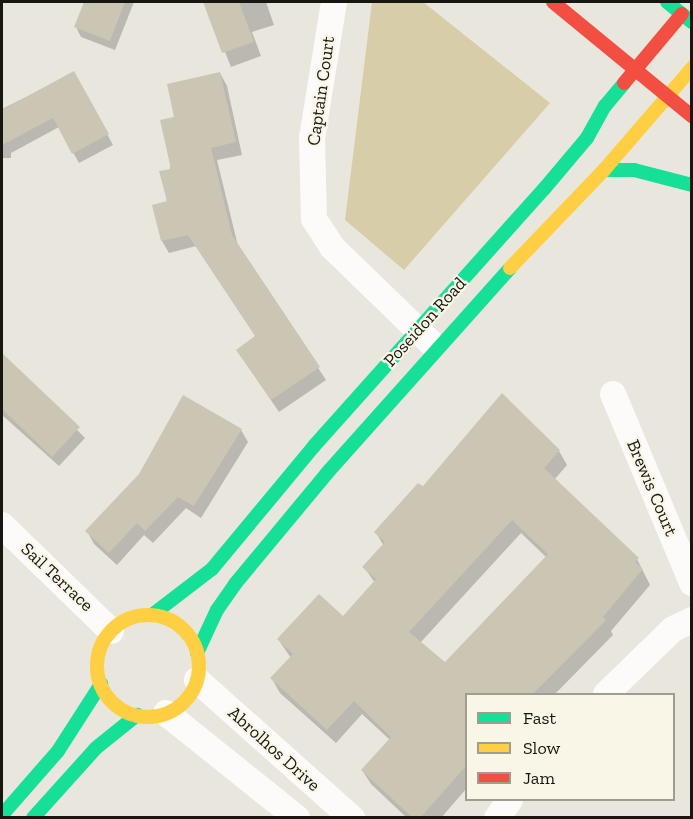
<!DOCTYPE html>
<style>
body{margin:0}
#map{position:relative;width:693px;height:819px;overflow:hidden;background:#e9e6de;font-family:"Zilla Slab",serif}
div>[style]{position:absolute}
.green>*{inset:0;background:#d7cda8}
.shadow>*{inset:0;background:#0003}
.building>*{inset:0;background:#cbc6b3}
.street>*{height:26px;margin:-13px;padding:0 13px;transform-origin:13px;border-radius:13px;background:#fcfbfa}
.fast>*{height:14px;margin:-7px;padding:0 7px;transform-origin:7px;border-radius:7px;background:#16e098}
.slow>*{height:14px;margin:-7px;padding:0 7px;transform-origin:7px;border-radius:7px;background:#ffcf43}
.slow>.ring{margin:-7px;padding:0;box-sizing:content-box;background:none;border:14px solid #ffcf43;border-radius:50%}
.jam>*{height:14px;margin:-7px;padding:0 7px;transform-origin:7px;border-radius:7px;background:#f24e42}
span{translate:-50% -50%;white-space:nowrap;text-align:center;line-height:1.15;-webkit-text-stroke:4.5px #faf6e7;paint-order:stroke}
.street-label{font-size:18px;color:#171611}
.frame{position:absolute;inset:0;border:3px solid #171611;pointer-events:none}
.legend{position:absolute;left:465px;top:693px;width:210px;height:108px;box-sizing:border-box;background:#faf6e7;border:2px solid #9f9c91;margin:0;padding:8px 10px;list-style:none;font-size:18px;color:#171611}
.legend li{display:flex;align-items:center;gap:12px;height:30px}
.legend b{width:30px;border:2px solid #9f9c91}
</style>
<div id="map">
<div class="green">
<i style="clip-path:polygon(372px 2px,423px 2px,550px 103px,404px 270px,345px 220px)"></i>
</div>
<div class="shadow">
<i style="clip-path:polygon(86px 2px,134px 2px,115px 50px,81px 37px,76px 27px)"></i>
<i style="clip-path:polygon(205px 2px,266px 2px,274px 25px,252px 32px,261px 56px,231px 67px)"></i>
<i style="clip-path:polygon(74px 73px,113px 145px,79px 163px,59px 127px,11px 153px,11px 158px,2px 158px,2px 109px)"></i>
<i style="clip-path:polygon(220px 73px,227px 86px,242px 155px,217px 160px,238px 246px,326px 380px,279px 412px,245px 362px,257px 337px,196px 246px,169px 253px,162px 241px,176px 118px)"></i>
<i style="clip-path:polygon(2px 354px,85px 438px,59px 466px,2px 415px)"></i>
<i style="clip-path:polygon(241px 430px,248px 442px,201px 518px,186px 508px,153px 543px,144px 535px,117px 565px,94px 544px,87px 531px)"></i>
<i style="clip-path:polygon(evenodd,559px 451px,567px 465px,554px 480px,637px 559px,650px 585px,611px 631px,613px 635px,555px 694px,466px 694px,466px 789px,441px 818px,407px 818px,371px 784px,362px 770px,390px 740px,362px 714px,336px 743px,280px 693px,272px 679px,291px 658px,278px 639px,343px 618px,375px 583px,364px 567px,384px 546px,376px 533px,423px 488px,559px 451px,521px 533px,546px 557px,445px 664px,420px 643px,521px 533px)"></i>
</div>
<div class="building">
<i style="clip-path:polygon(84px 2px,125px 2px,110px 41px,74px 27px)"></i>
<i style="clip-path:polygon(203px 2px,239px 2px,254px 42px,222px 53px)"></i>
<i style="clip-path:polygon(74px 71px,109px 134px,72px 154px,53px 118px,2px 145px,2px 110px)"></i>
<i style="clip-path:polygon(220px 72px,236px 142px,211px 148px,232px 235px,320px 367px,271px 400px,236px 350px,255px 336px,188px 235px,161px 241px,152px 205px,167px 201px,159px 171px,171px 169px,160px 120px,174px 117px,167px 84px)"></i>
<i style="clip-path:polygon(2px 353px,80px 427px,52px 457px,2px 409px)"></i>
<i style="clip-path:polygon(evenodd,502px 393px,560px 450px,544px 468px,639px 558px,635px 562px,643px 569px,603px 617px,606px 620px,533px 694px,466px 694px,466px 766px,420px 818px,413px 818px,361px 770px,391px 737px,354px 701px,327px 730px,270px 678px,293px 654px,277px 639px,319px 594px,343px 616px,376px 579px,362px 567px,385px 542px,374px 532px,418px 483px,423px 486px,502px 393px,512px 520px,548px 554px,445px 662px,409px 632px,512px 520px)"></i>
<i style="clip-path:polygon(183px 395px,242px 429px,194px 506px,178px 497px,145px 531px,137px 523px,109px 553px,85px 531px,139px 474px)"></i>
</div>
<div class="street">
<i style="left:334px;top:2px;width:138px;rotate:99.2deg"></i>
<i style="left:312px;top:138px;width:81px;rotate:88.6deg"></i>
<i style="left:314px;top:219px;width:33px;rotate:57deg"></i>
<i style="left:332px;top:247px;width:136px;rotate:44.1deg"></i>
<i style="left:613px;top:394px;width:205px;rotate:67.3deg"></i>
<i style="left:2px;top:525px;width:152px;rotate:44.2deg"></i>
<i style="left:197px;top:680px;width:208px;rotate:41.7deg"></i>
<i style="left:606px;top:694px;width:93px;rotate:-44.1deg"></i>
<i style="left:673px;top:629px;width:21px;rotate:-25deg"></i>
<i style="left:166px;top:713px;width:168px;rotate:38.7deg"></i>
<i style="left:497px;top:818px;width:22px;rotate:-54deg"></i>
</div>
<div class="fast">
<i style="left:667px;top:2px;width:32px;rotate:39deg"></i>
<i style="left:604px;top:170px;width:30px"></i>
<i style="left:634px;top:170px;width:60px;rotate:14.5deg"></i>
<i style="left:152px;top:615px;width:76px;rotate:-37.5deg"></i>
<i style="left:212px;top:569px;width:160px;rotate:-50.3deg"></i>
<i style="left:314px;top:446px;width:345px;rotate:-48.2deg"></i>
<i style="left:544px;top:189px;width:67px;rotate:-49.9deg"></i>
<i style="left:587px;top:138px;width:37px;rotate:-61deg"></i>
<i style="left:605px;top:106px;width:30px;rotate:-50deg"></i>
<i style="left:197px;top:653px;width:47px;rotate:-65.1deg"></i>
<i style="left:217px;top:610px;width:32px;rotate:-55deg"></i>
<i style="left:235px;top:584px;width:144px;rotate:-50.3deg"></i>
<i style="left:327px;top:473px;width:275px;rotate:-48.2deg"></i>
<i style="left:2px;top:815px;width:85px;rotate:-48.8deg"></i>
<i style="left:58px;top:751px;width:80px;rotate:-57.3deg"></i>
<i style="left:33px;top:818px;width:94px;rotate:-48deg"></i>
<i style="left:96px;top:748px;width:53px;rotate:-38.8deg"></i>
</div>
<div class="slow">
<i style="left:510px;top:268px;width:136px;rotate:-46.2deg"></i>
<i style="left:604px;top:170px;width:135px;rotate:-49.2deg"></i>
<i class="ring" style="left:97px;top:615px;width:88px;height:88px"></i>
</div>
<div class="jam">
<i style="left:553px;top:2px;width:180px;rotate:39.4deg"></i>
<i style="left:624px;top:83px;width:90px;rotate:-50deg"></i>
</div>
<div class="street-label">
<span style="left:321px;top:91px;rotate:-82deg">Captain Court</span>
<span style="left:425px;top:322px;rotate:-48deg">Poseidon Road</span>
<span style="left:652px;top:488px;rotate:67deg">Brewis Court</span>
<span style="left:57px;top:577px;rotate:43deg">Sail Terrace</span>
<span style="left:274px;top:749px;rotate:42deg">Abrolhos Drive</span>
</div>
<div class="frame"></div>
<ul class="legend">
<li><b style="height:8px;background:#16e098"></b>Fast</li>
<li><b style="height:8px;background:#ffcf43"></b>Slow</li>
<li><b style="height:8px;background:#f24e42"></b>Jam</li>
</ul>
</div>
